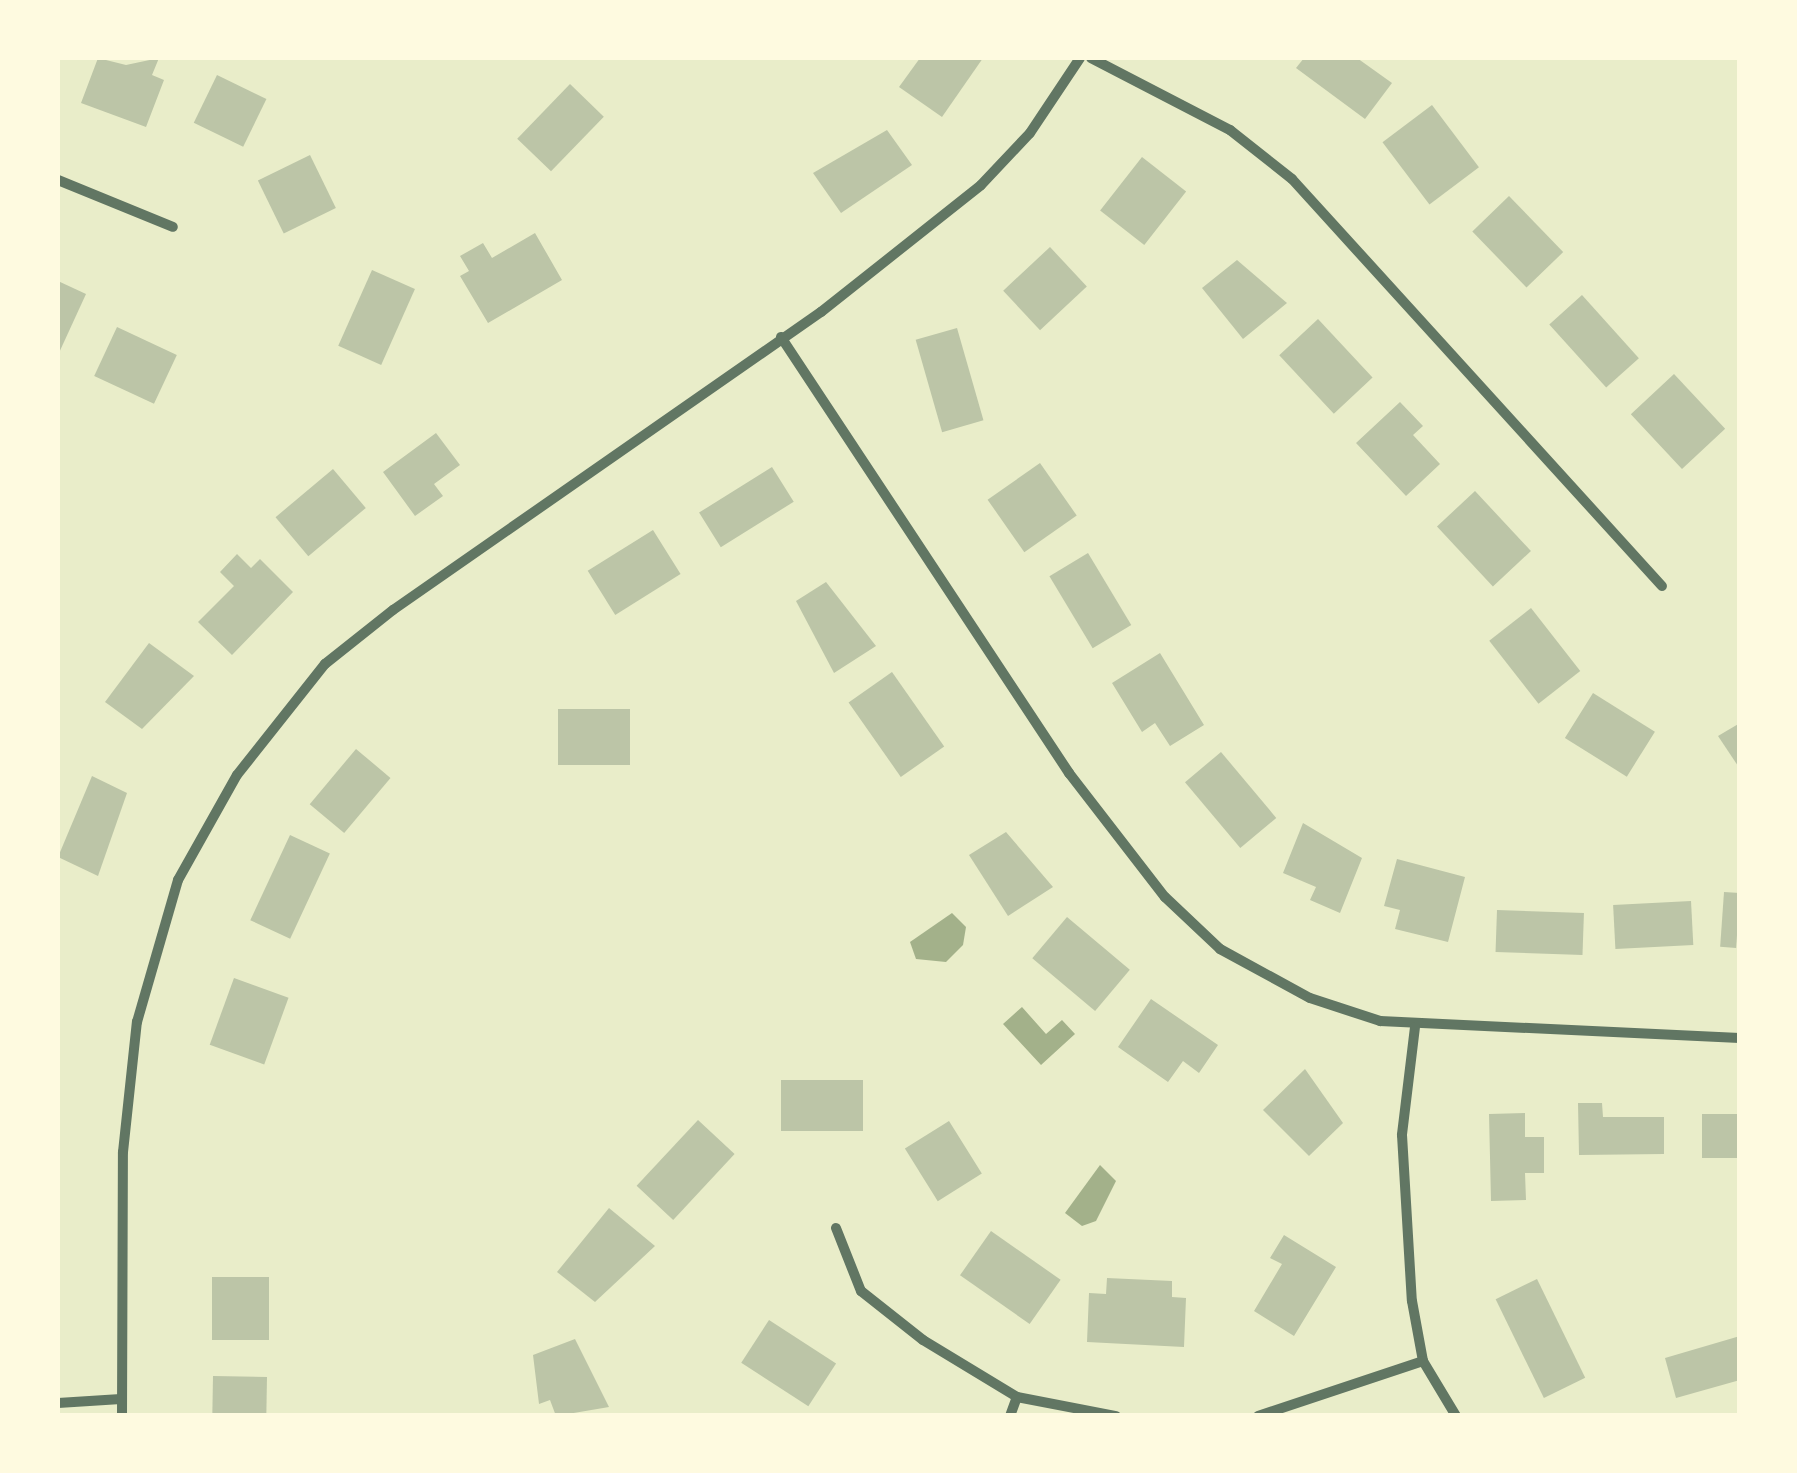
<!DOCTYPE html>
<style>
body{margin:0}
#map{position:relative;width:1797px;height:1473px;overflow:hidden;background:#e9edc9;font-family:"IBM Plex Serif",serif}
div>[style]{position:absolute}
.water>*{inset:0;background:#a3b18a}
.building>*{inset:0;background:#bcc5a7;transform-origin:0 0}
.minor>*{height:10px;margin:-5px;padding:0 5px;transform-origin:5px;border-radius:5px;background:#617663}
span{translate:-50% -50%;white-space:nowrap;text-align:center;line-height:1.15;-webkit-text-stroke:10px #fefae0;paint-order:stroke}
.frame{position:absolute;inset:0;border:60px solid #fefae0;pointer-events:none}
</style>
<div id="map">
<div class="water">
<i style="clip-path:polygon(952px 913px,966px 927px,963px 945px,946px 962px,916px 959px,910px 942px)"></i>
<i style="clip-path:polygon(1022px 1007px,1046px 1034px,1062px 1020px,1075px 1034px,1041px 1065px,1003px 1024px)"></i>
<i style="clip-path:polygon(1100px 1165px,1116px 1181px,1096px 1221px,1082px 1226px,1065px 1213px)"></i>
</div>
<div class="building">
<i style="clip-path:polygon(98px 58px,126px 65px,159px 58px,152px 75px,164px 80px,146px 127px,81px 103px)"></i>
<i style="clip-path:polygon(920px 58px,983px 58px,942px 117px,899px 87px)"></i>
<i style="clip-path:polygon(1304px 58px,1357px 58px,1392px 83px,1365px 119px,1296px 68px)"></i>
<i style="left:217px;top:75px;width:55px;height:53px;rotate:26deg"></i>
<i style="left:570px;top:84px;width:47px;height:76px;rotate:44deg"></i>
<i style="left:1432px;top:105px;width:78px;height:62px;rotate:53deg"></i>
<i style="clip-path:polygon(887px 130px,912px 165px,841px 213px,813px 173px)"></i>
<i style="left:310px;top:155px;width:59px;height:58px;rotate:64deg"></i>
<i style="left:1142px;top:157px;width:56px;height:68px;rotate:38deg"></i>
<i style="left:1509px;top:196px;width:78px;height:51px;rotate:46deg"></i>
<i style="clip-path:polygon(535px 233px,562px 280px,488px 323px,460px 276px,469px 271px,460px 256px,483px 243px,492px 258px)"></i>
<i style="left:1050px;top:247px;width:54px;height:64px;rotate:47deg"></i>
<i style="clip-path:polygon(1237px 260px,1287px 303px,1243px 339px,1202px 288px)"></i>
<i style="left:372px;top:270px;width:47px;height:83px;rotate:24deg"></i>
<i style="clip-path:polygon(58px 281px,86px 294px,58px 355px)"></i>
<i style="left:1582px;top:295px;width:85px;height:44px;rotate:48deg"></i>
<i style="left:1318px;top:319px;width:80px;height:53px;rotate:47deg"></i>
<i style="left:117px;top:327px;width:66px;height:54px;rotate:25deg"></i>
<i style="left:957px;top:328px;width:96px;height:43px;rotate:74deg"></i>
<i style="left:1674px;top:374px;width:75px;height:59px;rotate:47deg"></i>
<i style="clip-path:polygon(1400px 402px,1423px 426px,1413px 435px,1440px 464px,1406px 496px,1356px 443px)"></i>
<i style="clip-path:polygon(436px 433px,460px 465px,434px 484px,443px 496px,415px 516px,383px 472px)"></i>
<i style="left:1040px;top:463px;width:64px;height:64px;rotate:55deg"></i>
<i style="left:772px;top:467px;width:41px;height:86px;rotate:58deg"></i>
<i style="left:333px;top:469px;width:51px;height:75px;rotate:50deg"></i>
<i style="left:1475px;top:491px;width:82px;height:52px;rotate:47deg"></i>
<i style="left:653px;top:530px;width:52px;height:77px;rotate:58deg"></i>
<i style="left:1088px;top:553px;width:84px;height:45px;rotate:59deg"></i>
<i style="clip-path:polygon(237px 554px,251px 568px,260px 559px,293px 592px,232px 655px,198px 622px,234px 586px,220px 572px)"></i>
<i style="clip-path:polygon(826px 582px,876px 646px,834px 673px,796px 601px)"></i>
<i style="left:1531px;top:608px;width:80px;height:53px;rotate:52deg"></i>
<i style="clip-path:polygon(149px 643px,194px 676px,142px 729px,105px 702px)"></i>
<i style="clip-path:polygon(1160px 653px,1204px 725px,1170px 746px,1155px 723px,1142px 732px,1112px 683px)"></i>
<i style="left:892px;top:672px;width:91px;height:53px;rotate:55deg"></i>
<i style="left:1593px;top:693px;width:73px;height:53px;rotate:32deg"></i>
<i style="left:630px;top:709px;width:56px;height:72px;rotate:90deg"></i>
<i style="clip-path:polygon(1740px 723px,1740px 769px,1718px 736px)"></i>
<i style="left:356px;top:749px;width:45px;height:72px;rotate:40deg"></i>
<i style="left:1221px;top:752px;width:86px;height:47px;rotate:50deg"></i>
<i style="clip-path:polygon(92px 776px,127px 793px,98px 876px,58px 857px)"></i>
<i style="clip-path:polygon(1303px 823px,1362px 858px,1340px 913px,1310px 900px,1316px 887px,1283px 873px)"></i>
<i style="clip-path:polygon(1006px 832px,1053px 887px,1008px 916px,969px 855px)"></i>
<i style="left:290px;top:835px;width:44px;height:94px;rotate:25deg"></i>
<i style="clip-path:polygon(1397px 859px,1465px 877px,1448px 942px,1395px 929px,1400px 910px,1384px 906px)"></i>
<i style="left:1724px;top:892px;width:16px;height:55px;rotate:4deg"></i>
<i style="left:1691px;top:901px;width:44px;height:78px;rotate:87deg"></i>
<i style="left:1497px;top:910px;width:87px;height:42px;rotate:2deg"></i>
<i style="left:1067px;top:917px;width:82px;height:54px;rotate:40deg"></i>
<i style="left:234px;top:978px;width:58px;height:71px;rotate:20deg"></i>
<i style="clip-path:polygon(1151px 999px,1218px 1045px,1199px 1073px,1183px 1061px,1168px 1082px,1118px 1047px)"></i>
<i style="clip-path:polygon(1305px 1069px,1343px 1123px,1309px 1156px,1263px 1110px)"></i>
<i style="left:781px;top:1080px;width:82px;height:51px"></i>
<i style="clip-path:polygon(1578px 1103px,1602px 1103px,1603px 1117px,1664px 1117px,1664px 1154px,1579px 1155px)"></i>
<i style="clip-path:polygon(1525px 1113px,1525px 1137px,1544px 1137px,1544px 1173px,1525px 1173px,1526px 1200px,1491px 1201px,1489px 1114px)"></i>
<i style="left:1740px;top:1114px;width:44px;height:38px;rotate:90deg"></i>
<i style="left:698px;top:1120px;width:50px;height:90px;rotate:43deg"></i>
<i style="left:949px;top:1121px;width:62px;height:52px;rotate:58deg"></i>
<i style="clip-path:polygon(609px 1208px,655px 1246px,595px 1302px,557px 1272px)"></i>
<i style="left:991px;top:1231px;width:85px;height:54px;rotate:35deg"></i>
<i style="clip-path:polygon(1284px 1235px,1336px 1267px,1294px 1336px,1254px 1311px,1282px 1264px,1270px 1258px)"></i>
<i style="left:212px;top:1277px;width:57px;height:63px"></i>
<i style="clip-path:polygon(1107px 1278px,1172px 1281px,1172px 1297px,1186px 1298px,1184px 1347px,1087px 1342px,1089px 1293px,1106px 1294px)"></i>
<i style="left:1537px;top:1279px;width:110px;height:46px;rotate:64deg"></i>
<i style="left:769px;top:1320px;width:80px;height:51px;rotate:33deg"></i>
<i style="clip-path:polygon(1740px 1336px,1740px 1380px,1676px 1398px,1665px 1358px)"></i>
<i style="clip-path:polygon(575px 1339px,609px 1407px,556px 1416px,550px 1400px,539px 1404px,533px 1355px)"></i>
<i style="left:213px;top:1376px;width:54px;height:40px;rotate:1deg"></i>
</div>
<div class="minor">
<i style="left:1091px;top:58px;width:157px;rotate:27.4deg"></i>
<i style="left:1230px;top:130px;width:79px;rotate:38.3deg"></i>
<i style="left:1292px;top:179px;width:550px;rotate:47.73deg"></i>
<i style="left:58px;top:180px;width:124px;rotate:22.2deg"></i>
<i style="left:781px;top:337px;width:523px;rotate:56.55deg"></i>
<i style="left:1069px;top:773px;width:157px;rotate:52.3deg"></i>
<i style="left:1165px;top:897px;width:76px;rotate:43.4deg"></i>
<i style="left:1220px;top:949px;width:102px;rotate:28.6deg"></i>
<i style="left:1310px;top:998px;width:74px;rotate:18.2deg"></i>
<i style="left:1380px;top:1021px;width:360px;rotate:2.7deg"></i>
<i style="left:1415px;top:1027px;width:109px;rotate:96.9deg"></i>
<i style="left:1402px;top:1135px;width:166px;rotate:86.6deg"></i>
<i style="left:1412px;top:1301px;width:61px;rotate:79.6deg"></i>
<i style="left:1423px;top:1361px;width:64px;rotate:59deg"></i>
<i style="left:836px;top:1228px;width:68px;rotate:68.4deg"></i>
<i style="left:861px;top:1291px;width:79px;rotate:38.3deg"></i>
<i style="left:923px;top:1340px;width:110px;rotate:31.2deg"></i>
<i style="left:1017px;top:1397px;width:101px;rotate:10.9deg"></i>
<i style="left:58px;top:1403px;width:63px;rotate:-3.6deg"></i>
<i style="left:122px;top:1416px;width:264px;rotate:-89.8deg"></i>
<i style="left:123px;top:1152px;width:131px;rotate:-83.9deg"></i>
<i style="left:137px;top:1022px;width:148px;rotate:-73.9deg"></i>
<i style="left:178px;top:880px;width:120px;rotate:-60.7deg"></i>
<i style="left:237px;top:775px;width:142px;rotate:-51.6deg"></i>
<i style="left:325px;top:664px;width:87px;rotate:-38.5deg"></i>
<i style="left:393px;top:610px;width:522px;rotate:-34.85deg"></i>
<i style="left:821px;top:312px;width:204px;rotate:-38.4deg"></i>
<i style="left:981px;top:185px;width:71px;rotate:-46.7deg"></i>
<i style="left:1030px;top:133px;width:90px;rotate:-56.3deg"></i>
<i style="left:1010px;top:1416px;width:20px;rotate:-70deg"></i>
<i style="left:1258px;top:1416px;width:174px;rotate:-18.4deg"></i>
</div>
<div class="frame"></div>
</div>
